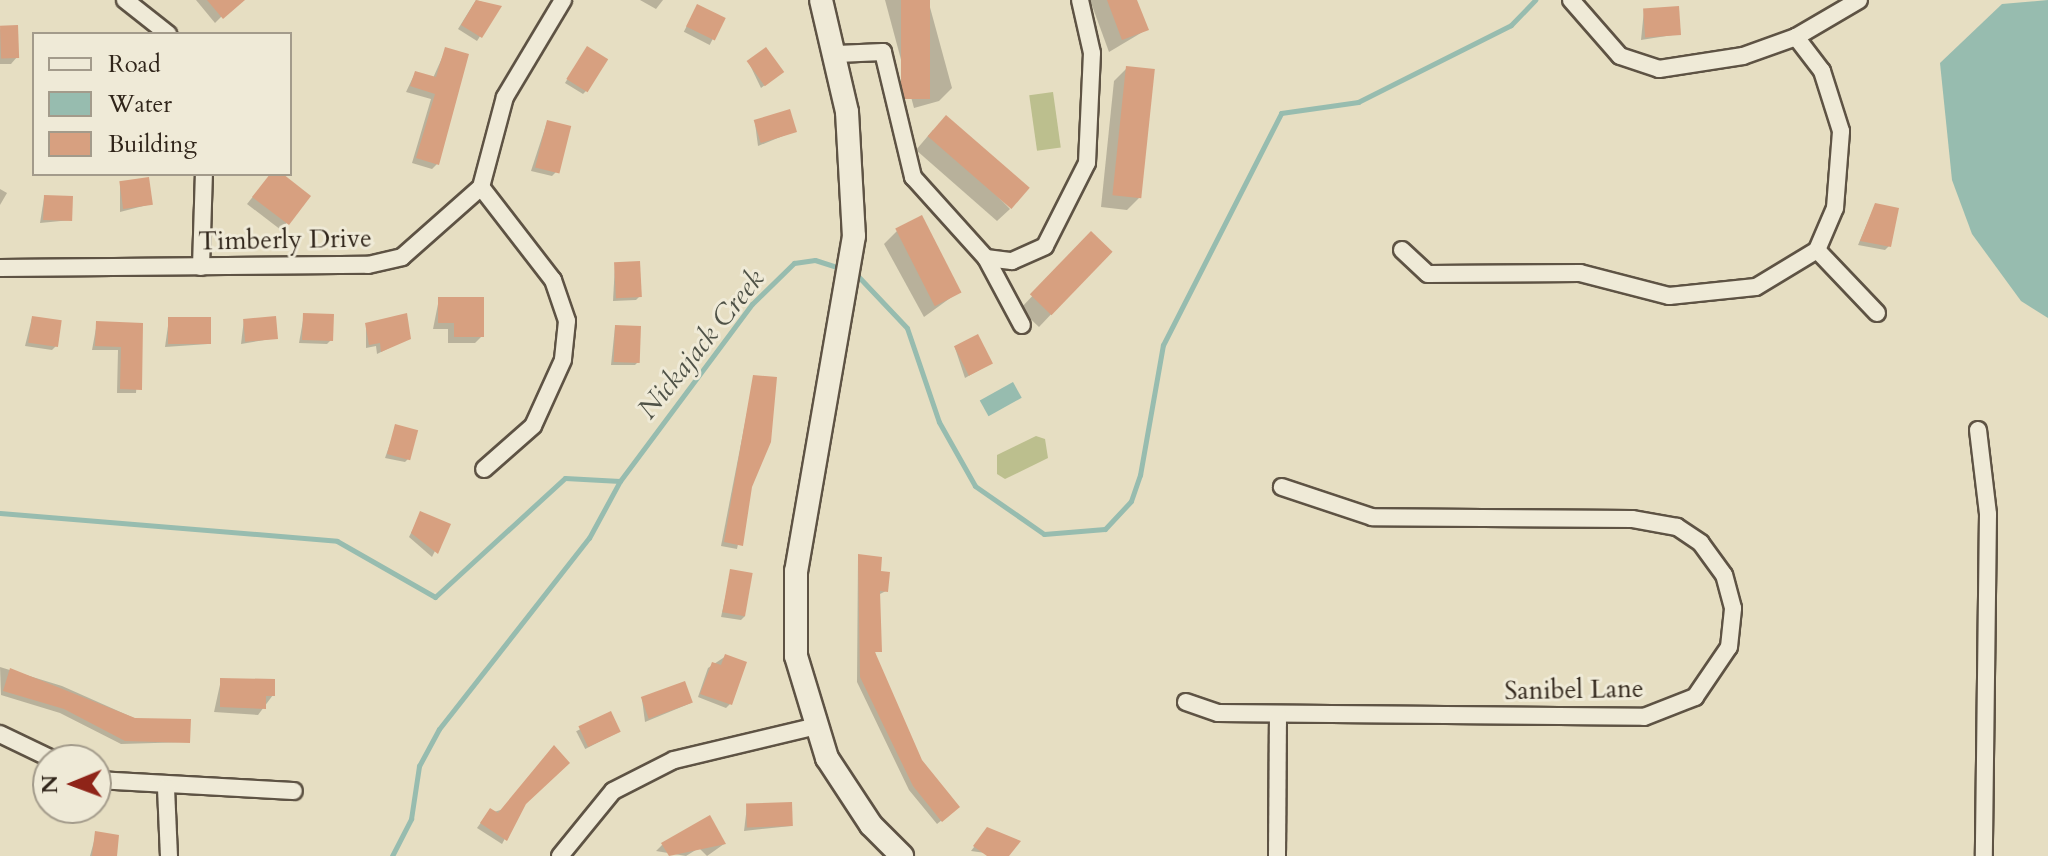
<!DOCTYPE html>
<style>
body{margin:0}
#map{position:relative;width:2048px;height:856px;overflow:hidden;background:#e6dec2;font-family:Cardo,serif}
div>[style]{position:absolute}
.green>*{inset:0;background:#bcbf8e;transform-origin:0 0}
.water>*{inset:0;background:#97bcaf;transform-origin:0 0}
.shadow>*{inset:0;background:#0003;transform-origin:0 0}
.stream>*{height:5px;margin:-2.5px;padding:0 2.5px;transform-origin:2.5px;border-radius:2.5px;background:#97bcaf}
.building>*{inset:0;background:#d7a080;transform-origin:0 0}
.roads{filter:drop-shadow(2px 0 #5e5344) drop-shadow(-2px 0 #5e5344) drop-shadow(0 2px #5e5344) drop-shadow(0 -2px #5e5344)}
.street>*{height:16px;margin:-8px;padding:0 8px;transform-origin:8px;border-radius:8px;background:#efead7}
.secondary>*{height:22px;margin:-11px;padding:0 11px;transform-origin:11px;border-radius:11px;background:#efead7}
span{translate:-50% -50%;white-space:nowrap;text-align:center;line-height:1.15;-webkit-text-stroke:6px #efead7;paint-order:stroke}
.street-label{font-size:26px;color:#30251a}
.water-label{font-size:28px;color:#4f5247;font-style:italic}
.legend{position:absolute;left:32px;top:32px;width:260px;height:144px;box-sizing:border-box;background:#efead7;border:2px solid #a39b8b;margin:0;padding:10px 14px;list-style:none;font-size:24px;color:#30251a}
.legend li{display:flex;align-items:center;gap:16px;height:40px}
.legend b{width:40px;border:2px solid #a39b8b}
.north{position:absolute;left:32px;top:744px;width:80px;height:80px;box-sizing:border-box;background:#efead7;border:2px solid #a39b8b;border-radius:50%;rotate:269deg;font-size:22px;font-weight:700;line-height:32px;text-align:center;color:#30251a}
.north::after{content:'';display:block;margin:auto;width:28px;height:36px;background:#8f2418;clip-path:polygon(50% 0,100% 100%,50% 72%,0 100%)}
</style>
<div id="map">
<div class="green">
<i style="left:1053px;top:92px;width:56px;height:24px;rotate:82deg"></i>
<i style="clip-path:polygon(1036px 436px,1045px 439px,1048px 458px,1005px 479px,997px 474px,997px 455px)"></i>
</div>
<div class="water">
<i style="clip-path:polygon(2048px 0,2048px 318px,2021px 301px,1972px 234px,1952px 180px,1940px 63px,2002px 4px)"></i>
<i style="left:1013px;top:382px;width:18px;height:38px;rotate:61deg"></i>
</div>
<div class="shadow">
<i style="clip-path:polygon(196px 0,238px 0,215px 23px)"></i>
<i style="clip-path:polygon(476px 0,499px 7px,477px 41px,458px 29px)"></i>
<i style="clip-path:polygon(640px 0,663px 0,656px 9px)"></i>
<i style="clip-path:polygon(885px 0,928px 0,952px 88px,939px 101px,914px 108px)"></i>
<i style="clip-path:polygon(1090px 0,1135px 0,1146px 30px,1109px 52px)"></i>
<i style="left:697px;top:6px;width:29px;height:29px;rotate:27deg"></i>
<i style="clip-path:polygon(1644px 10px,1679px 34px,1641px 40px)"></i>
<i style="clip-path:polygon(0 28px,17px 57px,11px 64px,0 64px)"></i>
<i style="clip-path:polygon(446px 49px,437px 164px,432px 169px,412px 163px,431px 99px,406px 92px,415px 73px,433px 78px)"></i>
<i style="clip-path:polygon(584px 53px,587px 90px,583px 94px,565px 83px)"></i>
<i style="clip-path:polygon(749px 63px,778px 75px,761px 88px)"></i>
<i style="clip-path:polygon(1127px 68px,1140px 197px,1127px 210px,1101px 207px,1114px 81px)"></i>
<i style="clip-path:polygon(547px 122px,556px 172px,552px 176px,531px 171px)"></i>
<i style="clip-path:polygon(755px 123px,795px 131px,758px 146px)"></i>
<i style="clip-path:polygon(933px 130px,1010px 209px,997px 221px,916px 150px)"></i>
<i style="clip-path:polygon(271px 174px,308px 196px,281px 230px,247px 204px)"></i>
<i style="clip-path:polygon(120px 183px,151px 204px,120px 212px)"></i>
<i style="clip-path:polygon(0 189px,7px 193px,0 205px)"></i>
<i style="clip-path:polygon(44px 198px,71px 220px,40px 223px)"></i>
<i style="clip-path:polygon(1875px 205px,1889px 246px,1885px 250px,1858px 245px)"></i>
<i style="clip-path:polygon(897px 231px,960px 291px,924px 317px,884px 244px)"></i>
<i style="clip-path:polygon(1079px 247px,1110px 252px,1039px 327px,1020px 309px)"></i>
<i style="clip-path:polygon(615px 264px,640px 296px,636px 300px,613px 301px)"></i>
<i style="clip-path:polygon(439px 299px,482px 336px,475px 343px,448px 343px,448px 329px,433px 329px)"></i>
<i style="clip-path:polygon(304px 315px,331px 340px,327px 344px,299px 343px)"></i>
<i style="clip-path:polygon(32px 318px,56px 346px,52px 350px,25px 346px)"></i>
<i style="clip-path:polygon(169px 319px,208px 344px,165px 347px)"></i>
<i style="clip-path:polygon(244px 319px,276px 338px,241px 344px)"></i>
<i style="clip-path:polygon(97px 323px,141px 325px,136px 393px,117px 393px,118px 350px,92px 350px)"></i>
<i style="clip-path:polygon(366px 325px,409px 338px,377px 354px,376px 346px,366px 348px)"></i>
<i style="clip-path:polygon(615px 327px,639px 361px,635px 365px,611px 365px)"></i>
<i style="clip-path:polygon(955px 348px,986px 366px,965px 378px)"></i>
<i style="clip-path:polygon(754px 377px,750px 486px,737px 549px,721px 546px)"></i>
<i style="clip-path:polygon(396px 427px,409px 458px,405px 462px,385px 458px)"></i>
<i style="clip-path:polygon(421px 513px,448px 525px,432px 557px,409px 537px)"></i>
<i style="clip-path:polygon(858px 556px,886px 591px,878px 595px,875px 656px,921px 761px,958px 807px,937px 824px,909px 790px,857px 682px)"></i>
<i style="clip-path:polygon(731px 572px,745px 616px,741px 620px,721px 617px)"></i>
<i style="clip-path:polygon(726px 656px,730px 704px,726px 708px,698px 697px,708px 668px)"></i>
<i style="clip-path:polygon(0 667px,62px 686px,188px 742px,121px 744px,60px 713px,1px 695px)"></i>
<i style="clip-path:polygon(221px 680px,273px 695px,258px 715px,214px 712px)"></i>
<i style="clip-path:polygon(642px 699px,691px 703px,645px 722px)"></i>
<i style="left:610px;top:714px;width:20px;height:38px;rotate:63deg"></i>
<i style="clip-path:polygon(524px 803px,502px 844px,477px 828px,487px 814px)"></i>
<i style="clip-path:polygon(747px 806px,791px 826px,744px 831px)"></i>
<i style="clip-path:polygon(96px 834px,115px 856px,90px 856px)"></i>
<i style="clip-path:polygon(984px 834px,1007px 856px,971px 851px)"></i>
<i style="clip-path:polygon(724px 844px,707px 856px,699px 848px,686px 856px,656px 851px,662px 845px)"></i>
</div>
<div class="stream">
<i style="left:856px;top:274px;width:74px;rotate:46.6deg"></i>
<i style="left:907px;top:328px;width:99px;rotate:71.2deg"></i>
<i style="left:939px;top:422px;width:73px;rotate:60.6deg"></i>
<i style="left:975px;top:486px;width:84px;rotate:34.8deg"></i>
<i style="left:1044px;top:534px;width:61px;rotate:-4.7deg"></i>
<i style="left:1105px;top:529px;width:38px;rotate:-47deg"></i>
<i style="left:1131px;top:501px;width:28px;rotate:-71deg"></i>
<i style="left:1140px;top:475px;width:132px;rotate:-80deg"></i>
<i style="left:1163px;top:345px;width:260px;rotate:-63deg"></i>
<i style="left:1281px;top:113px;width:78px;rotate:-8.1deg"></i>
<i style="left:1358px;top:102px;width:171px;rotate:-26.7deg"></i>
<i style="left:1511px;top:25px;width:35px;rotate:-46deg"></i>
<i style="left:0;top:513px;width:338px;rotate:4.7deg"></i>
<i style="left:337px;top:541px;width:113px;rotate:29.7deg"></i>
<i style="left:435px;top:597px;width:176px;rotate:-42.5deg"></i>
<i style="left:565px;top:478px;width:55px;rotate:3.1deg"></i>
<i style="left:392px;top:856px;width:42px;rotate:-62.8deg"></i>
<i style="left:411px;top:819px;width:54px;rotate:-81.4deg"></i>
<i style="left:419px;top:766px;width:42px;rotate:-61.6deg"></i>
<i style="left:439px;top:729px;width:243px;rotate:-51.9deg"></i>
<i style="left:589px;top:538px;width:65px;rotate:-61.5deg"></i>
<i style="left:620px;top:481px;width:221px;rotate:-53.3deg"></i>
<i style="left:752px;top:304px;width:59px;rotate:-44.3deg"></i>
<i style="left:794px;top:263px;width:21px;rotate:-8deg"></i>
<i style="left:815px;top:260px;width:29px;rotate:18deg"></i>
</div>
<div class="building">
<i style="clip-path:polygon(207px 0,245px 0,223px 19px)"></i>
<i style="clip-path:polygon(476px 0,502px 6px,482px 38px,461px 25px)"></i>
<i style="left:901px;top:0;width:29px;height:99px"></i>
<i style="clip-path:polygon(1107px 0,1137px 0,1149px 30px,1122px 40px)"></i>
<i style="left:697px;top:4px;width:32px;height:25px;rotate:26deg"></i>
<i style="left:1679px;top:6px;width:29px;height:36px;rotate:86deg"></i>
<i style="left:18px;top:25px;width:33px;height:18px;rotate:88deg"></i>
<i style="left:587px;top:46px;width:25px;height:39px;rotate:32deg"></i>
<i style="clip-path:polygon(445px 47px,469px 54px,439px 165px,416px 158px,435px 94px,410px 86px,415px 71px,436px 77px)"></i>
<i style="left:766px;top:47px;width:31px;height:24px;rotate:54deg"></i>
<i style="left:1126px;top:66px;width:29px;height:130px;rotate:6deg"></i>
<i style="left:790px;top:109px;width:24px;height:38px;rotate:73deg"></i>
<i style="left:946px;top:115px;width:111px;height:28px;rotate:41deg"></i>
<i style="left:547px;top:120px;width:25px;height:49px;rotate:14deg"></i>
<i style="clip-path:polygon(270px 174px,283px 174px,311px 196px,289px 225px,252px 197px)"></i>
<i style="left:149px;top:177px;width:28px;height:30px;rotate:82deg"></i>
<i style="left:44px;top:195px;width:29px;height:25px;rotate:2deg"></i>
<i style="clip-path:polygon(1875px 203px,1899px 208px,1891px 247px,1860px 241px)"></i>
<i style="left:922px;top:215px;width:87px;height:30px;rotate:63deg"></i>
<i style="left:1091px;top:231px;width:30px;height:88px;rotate:44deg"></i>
<i style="left:640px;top:261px;width:36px;height:26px;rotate:87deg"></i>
<i style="clip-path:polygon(438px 297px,484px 297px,484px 337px,454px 337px,454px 323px,438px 323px)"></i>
<i style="left:303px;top:313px;width:31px;height:27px;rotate:2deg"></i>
<i style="clip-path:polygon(407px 313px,411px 339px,381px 352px,380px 343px,369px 345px,365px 323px)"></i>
<i style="left:32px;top:316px;width:30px;height:27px;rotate:8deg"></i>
<i style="left:276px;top:316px;width:23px;height:33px;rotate:85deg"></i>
<i style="left:168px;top:317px;width:43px;height:27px"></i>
<i style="clip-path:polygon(96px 321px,143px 323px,142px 390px,120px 389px,121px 347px,95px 346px)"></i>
<i style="left:615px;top:325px;width:26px;height:37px;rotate:2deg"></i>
<i style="left:978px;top:334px;width:33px;height:27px;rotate:63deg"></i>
<i style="clip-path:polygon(753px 375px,777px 377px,771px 442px,752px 487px,743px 546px,724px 542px)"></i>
<i style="left:395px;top:424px;width:24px;height:31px;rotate:15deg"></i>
<i style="clip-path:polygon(420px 511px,451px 524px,438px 554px,411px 533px)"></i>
<i style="clip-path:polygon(858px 554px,882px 557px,881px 571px,890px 572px,888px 592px,880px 591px,882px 652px,875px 652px,922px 760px,960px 807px,942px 822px,913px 786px,860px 677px)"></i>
<i style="left:730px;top:569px;width:23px;height:44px;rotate:10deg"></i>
<i style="clip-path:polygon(725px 654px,747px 662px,732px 705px,700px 694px,712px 662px,721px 665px)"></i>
<i style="clip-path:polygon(10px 668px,135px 718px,191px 719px,190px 743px,125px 741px,64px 709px,3px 691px)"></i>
<i style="clip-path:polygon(220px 678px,275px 679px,275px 696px,266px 696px,266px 709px,220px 707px)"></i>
<i style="left:685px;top:681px;width:23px;height:47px;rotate:70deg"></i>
<i style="left:611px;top:711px;width:23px;height:36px;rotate:65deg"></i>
<i style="clip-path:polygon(554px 745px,570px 763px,526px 804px,507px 841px,480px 823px,490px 808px,498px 813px)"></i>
<i style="left:792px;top:802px;width:24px;height:46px;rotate:88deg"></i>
<i style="clip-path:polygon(710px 815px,726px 844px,669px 856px,661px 843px)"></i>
<i style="clip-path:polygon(987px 827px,1021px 841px,1009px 856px,987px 856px,973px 846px)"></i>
<i style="clip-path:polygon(95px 831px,119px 835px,117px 856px,92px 856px)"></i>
</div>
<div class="roads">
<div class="street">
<i style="left:125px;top:0;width:55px;rotate:38.3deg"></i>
<i style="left:1571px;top:0;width:74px;rotate:48.8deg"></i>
<i style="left:1620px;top:56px;width:41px;rotate:18.4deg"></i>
<i style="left:1659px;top:69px;width:85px;rotate:-8.8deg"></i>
<i style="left:1743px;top:56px;width:56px;rotate:-19.7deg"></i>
<i style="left:1796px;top:37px;width:73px;rotate:-30.4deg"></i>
<i style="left:837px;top:54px;width:46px;rotate:-2.5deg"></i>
<i style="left:883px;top:52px;width:129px;rotate:76.5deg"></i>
<i style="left:913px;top:177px;width:109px;rotate:48deg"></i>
<i style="left:986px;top:258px;width:26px;rotate:7deg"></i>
<i style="left:1012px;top:261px;width:36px;rotate:-24deg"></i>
<i style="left:1045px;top:246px;width:93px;rotate:-63.2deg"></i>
<i style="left:1087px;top:163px;width:110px;rotate:-87.4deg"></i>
<i style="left:1092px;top:53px;width:54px;rotate:-102.8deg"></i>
<i style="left:481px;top:187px;width:118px;rotate:52.3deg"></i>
<i style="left:553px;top:280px;width:43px;rotate:71.1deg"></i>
<i style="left:567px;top:321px;width:39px;rotate:96deg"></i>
<i style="left:563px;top:360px;width:72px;rotate:114.4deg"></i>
<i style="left:533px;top:426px;width:65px;rotate:138.7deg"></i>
<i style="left:1402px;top:250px;width:35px;rotate:43deg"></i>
<i style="left:1428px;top:274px;width:152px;rotate:-0.4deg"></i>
<i style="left:1580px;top:273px;width:92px;rotate:14.5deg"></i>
<i style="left:1669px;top:296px;width:87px;rotate:-5.9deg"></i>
<i style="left:1756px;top:287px;width:71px;rotate:-31.2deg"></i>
<i style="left:1817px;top:250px;width:46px;rotate:-66.8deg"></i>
<i style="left:1835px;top:208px;width:77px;rotate:-85.5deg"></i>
<i style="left:1841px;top:131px;width:63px;rotate:-107.6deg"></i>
<i style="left:1822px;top:71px;width:43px;rotate:-127.4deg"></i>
<i style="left:1817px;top:250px;width:87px;rotate:46.4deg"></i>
<i style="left:986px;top:258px;width:76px;rotate:61.8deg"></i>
<i style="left:201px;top:267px;width:93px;rotate:-88.2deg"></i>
<i style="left:0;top:268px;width:368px;rotate:-0.5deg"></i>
<i style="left:368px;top:265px;width:35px;rotate:-13deg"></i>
<i style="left:402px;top:257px;width:106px;rotate:-41.5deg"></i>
<i style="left:481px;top:187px;width:93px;rotate:-75.1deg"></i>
<i style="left:505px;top:97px;width:113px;rotate:-59.1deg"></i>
<i style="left:1978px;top:430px;width:85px;rotate:83.2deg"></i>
<i style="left:1988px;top:514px;width:342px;rotate:90.7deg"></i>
<i style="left:1186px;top:702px;width:34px;rotate:19deg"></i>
<i style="left:1218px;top:713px;width:426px;rotate:0.5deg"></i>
<i style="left:1644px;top:717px;width:55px;rotate:-21.4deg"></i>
<i style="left:1695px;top:697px;width:60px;rotate:-55.8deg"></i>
<i style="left:1729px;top:647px;width:39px;rotate:-84deg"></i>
<i style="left:1733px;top:608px;width:34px;rotate:-105deg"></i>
<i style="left:1724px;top:575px;width:39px;rotate:-126deg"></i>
<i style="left:1701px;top:543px;width:29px;rotate:-146deg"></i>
<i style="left:1677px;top:527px;width:46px;rotate:-169.9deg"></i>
<i style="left:1632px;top:519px;width:260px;rotate:-179.6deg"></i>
<i style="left:1372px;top:517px;width:95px;rotate:-161.6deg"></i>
<i style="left:0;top:734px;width:60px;rotate:25.7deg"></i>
<i style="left:96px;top:780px;width:198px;rotate:3.2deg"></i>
<i style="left:166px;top:788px;width:68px;rotate:87.5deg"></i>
<i style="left:560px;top:856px;width:84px;rotate:-50.8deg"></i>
<i style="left:613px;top:791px;width:68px;rotate:-26.9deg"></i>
<i style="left:674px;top:760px;width:142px;rotate:-13.4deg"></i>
<i style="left:1277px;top:856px;width:142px;rotate:-89.6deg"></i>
</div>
<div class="secondary">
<i style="left:821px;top:0;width:115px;rotate:76.9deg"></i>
<i style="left:847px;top:112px;width:124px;rotate:86.8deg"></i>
<i style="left:854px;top:236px;width:340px;rotate:99.8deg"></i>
<i style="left:796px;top:571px;width:85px;rotate:90deg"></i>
<i style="left:796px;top:656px;width:107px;rotate:73.1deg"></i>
<i style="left:827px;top:758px;width:80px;rotate:56.7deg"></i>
<i style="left:871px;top:825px;width:44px;rotate:45deg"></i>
</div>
</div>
<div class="street-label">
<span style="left:285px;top:240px;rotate:-1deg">Timberly Drive</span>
<span style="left:1574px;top:690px;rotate:-1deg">Sanibel Lane</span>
</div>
<div class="water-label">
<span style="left:701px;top:344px;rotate:-51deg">Nickajack Creek</span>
</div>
<ul class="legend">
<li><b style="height:10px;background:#efead7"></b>Road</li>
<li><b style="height:22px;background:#97bcaf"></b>Water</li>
<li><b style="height:22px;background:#d7a080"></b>Building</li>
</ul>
<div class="north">N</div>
</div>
